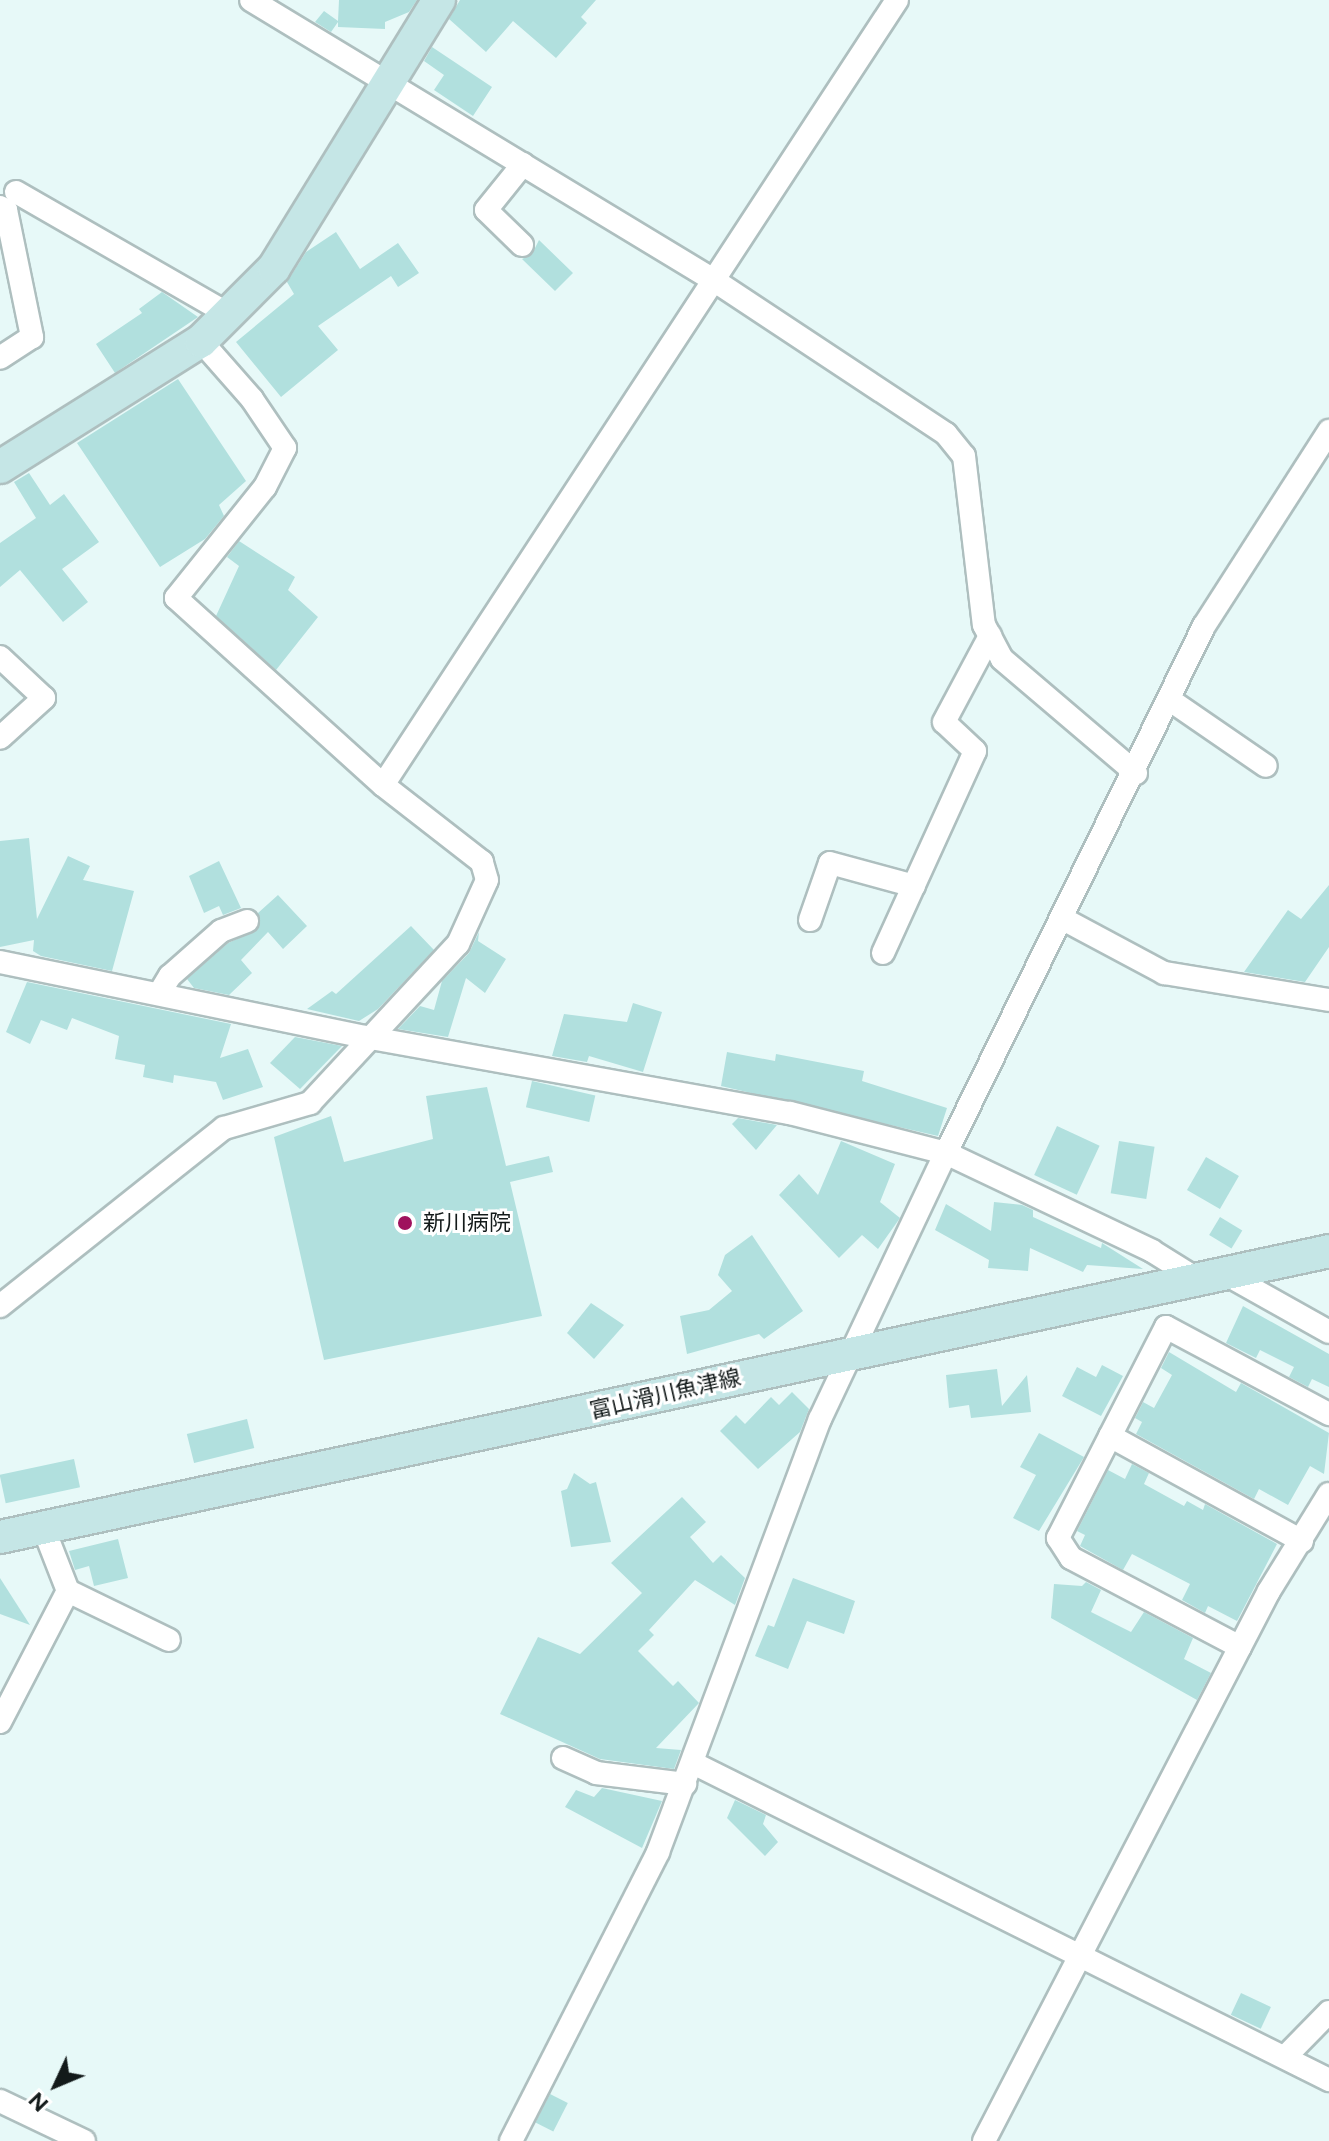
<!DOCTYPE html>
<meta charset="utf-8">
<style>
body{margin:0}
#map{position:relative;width:1329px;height:2141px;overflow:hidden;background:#e7f9f8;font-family:Figtree,"Noto Sans JP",sans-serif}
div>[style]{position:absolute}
.building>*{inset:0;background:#b1e0de;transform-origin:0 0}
.roads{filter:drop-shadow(2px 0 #aebfbf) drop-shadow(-2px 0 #aebfbf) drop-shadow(0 2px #aebfbf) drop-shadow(0 -2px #aebfbf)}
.street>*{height:22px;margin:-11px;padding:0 11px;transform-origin:11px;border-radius:11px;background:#fff}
.secondary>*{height:32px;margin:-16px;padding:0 16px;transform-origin:16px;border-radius:16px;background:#c5e6e6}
.dots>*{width:22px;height:22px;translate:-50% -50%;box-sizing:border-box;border:4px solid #fff;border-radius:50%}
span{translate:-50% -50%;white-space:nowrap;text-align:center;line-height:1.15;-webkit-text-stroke:6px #fff;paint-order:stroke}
.poi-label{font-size:22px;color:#131a1a}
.left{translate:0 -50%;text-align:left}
.street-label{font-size:22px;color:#131a1a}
.north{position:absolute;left:16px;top:2045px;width:80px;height:80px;-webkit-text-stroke:6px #fff;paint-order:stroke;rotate:226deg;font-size:22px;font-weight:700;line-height:32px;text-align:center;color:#131a1a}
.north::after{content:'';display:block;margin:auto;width:28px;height:36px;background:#131a1a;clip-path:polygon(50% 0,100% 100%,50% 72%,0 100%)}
</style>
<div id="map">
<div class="building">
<i style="clip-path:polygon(339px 0,417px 0,409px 12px,385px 22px,385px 29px,338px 27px,338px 22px,331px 32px,315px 22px,324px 11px,338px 21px)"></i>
<i style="clip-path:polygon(460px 0,596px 0,581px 17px,587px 23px,556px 58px,513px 21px,486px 52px,449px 19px)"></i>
<i style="clip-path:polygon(432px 47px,492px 87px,473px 116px,434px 90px,444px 75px,424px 61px)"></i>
<i style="clip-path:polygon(336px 232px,360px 269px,398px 243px,419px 273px,398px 287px,391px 276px,318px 326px,338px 350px,281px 397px,236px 342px,294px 294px,287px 282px,306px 252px)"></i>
<i style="clip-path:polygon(539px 240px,573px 273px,555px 291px,522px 259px,532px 254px)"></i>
<i style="clip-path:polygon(162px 292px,198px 317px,115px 373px,96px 344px,142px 313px,139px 309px)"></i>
<i style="clip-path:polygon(178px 379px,246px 481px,219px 505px,224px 516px,205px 539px,160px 567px,77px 443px)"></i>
<i style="clip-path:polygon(29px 473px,50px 505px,64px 494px,99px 542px,62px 569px,88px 602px,63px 622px,20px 570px,0 587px,0 543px,36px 518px,14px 482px)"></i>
<i style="clip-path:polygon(239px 541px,295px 577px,288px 590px,318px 617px,276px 670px,216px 616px,239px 566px,227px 557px)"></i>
<i style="clip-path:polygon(29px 838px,37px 919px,68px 856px,90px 866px,83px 880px,134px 891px,112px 971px,41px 956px,33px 951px,34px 940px,0 947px,0 841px)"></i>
<i style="clip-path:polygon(219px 861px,241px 908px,223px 915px,219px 906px,204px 913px,189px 876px)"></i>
<i style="clip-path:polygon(1329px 885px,1329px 947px,1305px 982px,1244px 972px,1288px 910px,1301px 919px)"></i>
<i style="clip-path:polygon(278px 895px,307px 926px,283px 949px,268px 932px,241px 960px,252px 973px,229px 995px,194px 988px,187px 979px,228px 943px,257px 930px,258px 913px)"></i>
<i style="clip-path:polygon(411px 926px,434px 950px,378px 1009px,359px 1021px,307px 1009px,332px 991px,336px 994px)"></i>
<i style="clip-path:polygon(479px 932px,478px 941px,506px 959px,485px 993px,466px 978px,448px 1037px,398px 1029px,420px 1006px,434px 1010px,442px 981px,469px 953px)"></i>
<i style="clip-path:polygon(27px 982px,231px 1024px,220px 1058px,248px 1049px,263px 1087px,223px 1100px,216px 1082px,174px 1075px,173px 1083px,143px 1077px,145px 1065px,115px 1059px,119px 1036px,72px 1018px,67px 1030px,41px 1020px,30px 1044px,6px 1032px)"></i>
<i style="clip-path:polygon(633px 1003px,662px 1012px,643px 1072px,589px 1056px,587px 1062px,552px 1056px,564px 1014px,627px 1022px)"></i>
<i style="clip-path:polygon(295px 1037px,342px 1046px,300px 1089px,270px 1063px)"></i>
<i style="clip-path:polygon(727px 1052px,775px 1061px,776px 1054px,864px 1071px,862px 1081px,947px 1108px,938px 1136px,721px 1086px)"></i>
<i style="left:532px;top:1081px;width:65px;height:27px;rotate:13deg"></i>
<i style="clip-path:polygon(487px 1087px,506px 1166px,549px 1156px,553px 1172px,510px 1182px,542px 1316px,324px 1360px,274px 1137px,331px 1116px,344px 1162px,433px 1139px,426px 1096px)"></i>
<i style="clip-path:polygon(738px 1118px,777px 1125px,756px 1150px,732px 1124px)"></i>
<i style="left:1057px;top:1126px;width:47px;height:54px;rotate:25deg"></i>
<i style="clip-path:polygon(841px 1141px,895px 1164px,880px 1202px,900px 1218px,878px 1249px,862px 1235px,839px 1258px,779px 1195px,799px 1174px,818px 1195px)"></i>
<i style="left:1119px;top:1141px;width:36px;height:53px;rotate:9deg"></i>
<i style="left:1206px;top:1157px;width:38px;height:38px;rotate:30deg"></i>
<i style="clip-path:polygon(994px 1202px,1022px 1205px,1033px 1210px,1033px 1217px,1101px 1248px,1102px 1243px,1143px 1269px,1087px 1265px,1083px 1272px,1030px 1248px,1028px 1271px,988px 1268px,989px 1260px,935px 1230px,946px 1204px,991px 1231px)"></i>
<i style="left:1220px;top:1217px;width:26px;height:21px;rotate:31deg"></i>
<i style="clip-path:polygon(752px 1235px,803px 1311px,764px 1339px,759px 1334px,687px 1354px,680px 1316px,709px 1310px,732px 1291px,718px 1275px,725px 1255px)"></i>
<i style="clip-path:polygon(591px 1303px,624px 1325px,594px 1359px,567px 1333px)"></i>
<i style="clip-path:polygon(1243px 1306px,1329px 1354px,1329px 1387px,1312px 1379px,1308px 1387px,1289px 1377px,1294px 1367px,1260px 1350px,1256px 1358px,1226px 1343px)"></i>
<i style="clip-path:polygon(1169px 1352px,1236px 1392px,1241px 1383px,1329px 1433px,1324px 1474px,1310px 1466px,1288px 1505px,1259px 1489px,1254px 1499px,1136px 1434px,1142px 1422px,1135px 1418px,1143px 1402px,1154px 1408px,1172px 1375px,1161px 1368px)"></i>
<i style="clip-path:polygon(1102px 1365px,1123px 1376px,1101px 1416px,1062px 1396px,1077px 1367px,1096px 1377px)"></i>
<i style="clip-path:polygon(997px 1369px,1002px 1406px,1027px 1375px,1031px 1412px,971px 1418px,969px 1405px,949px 1408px,946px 1375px)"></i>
<i style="clip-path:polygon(792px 1392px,809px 1409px,800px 1432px,758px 1469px,720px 1431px,736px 1415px,745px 1424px,771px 1397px,779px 1405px)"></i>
<i style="left:247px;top:1419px;width:30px;height:62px;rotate:76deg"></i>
<i style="clip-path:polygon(1039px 1433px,1084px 1457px,1039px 1531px,1013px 1518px,1036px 1475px,1020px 1467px)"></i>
<i style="left:74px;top:1459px;width:29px;height:76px;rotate:78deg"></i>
<i style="clip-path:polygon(1132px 1464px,1149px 1473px,1144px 1484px,1184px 1506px,1187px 1501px,1203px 1510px,1205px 1504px,1277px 1544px,1237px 1621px,1208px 1606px,1205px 1613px,1182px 1600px,1190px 1584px,1132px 1554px,1123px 1570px,1080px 1546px,1085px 1535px,1077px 1531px,1108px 1470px,1125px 1479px)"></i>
<i style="clip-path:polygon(574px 1473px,590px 1484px,596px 1482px,611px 1542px,571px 1547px,561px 1491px,567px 1489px)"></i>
<i style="clip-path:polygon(682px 1497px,706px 1522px,690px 1537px,713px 1563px,721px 1555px,745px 1578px,735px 1605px,695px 1580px,649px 1630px,654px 1635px,638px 1651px,673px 1686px,678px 1681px,699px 1703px,656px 1748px,681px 1750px,674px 1769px,600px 1759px,500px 1714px,538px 1637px,580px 1654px,642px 1593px,611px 1563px)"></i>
<i style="clip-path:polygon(118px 1539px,128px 1578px,94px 1586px,89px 1566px,75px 1570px,69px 1551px)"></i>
<i style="clip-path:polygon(0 1578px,30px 1625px,0 1614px)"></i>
<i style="clip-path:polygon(793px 1578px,855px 1601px,844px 1634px,807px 1621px,788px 1669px,755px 1656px,768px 1625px,774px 1627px)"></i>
<i style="clip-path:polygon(1086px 1582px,1101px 1590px,1091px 1612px,1131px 1632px,1144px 1612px,1193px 1638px,1184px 1659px,1211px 1673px,1197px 1700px,1051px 1618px,1054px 1584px,1082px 1586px)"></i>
<i style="clip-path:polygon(602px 1788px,662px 1801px,642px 1848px,565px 1807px,576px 1790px,594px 1797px)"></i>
<i style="clip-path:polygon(735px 1800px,766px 1815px,763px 1824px,778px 1842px,765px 1856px,727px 1818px)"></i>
<i style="left:1241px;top:1993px;width:33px;height:24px;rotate:25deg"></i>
<i style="left:550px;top:2094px;width:20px;height:32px;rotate:27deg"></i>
</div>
<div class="roads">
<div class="street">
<i style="left:251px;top:0;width:542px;rotate:31.2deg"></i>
<i style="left:715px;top:281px;width:277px;rotate:33.5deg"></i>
<i style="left:946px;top:434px;width:28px;rotate:51deg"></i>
<i style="left:964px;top:456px;width:170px;rotate:83.3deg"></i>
<i style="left:984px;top:625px;width:38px;rotate:62deg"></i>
<i style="left:1002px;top:659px;width:176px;rotate:40.4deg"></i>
<i style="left:16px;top:192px;width:245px;rotate:29.9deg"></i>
<i style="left:0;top:207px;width:7px;rotate:27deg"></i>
<i style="left:6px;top:210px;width:130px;rotate:78.4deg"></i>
<i style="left:32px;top:337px;width:38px;rotate:147deg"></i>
<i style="left:522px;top:245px;width:50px;rotate:-135.8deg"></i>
<i style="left:486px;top:210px;width:59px;rotate:-51.2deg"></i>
<i style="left:0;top:657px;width:60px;rotate:43deg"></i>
<i style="left:44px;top:698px;width:59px;rotate:137.7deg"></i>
<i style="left:1170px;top:700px;width:116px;rotate:34.5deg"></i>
<i style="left:383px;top:785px;width:938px;rotate:-56.78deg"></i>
<i style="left:1063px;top:919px;width:115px;rotate:28.1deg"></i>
<i style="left:1164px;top:973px;width:167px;rotate:9.3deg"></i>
<i style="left:810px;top:920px;width:60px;rotate:-70.7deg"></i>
<i style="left:830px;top:863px;width:87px;rotate:15.3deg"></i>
<i style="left:883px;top:953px;width:222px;rotate:-65.5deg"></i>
<i style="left:975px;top:751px;width:42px;rotate:-136.9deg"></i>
<i style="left:944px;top:722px;width:98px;rotate:-61.9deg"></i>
<i style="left:0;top:962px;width:374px;rotate:11.6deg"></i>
<i style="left:366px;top:1037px;width:431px;rotate:10.2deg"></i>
<i style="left:790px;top:1113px;width:161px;rotate:14.4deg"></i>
<i style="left:946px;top:1153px;width:228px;rotate:25.4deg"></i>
<i style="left:1152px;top:1251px;width:53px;rotate:31.9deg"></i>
<i style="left:159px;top:994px;width:21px;rotate:-59deg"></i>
<i style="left:170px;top:976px;width:68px;rotate:-41.4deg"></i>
<i style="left:221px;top:931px;width:28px;rotate:-21deg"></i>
<i style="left:1224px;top:1273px;width:120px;rotate:29.3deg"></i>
<i style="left:0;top:1306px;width:286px;rotate:-38.5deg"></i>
<i style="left:224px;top:1128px;width:90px;rotate:-16.2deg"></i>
<i style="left:310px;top:1103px;width:217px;rotate:-47.1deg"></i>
<i style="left:458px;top:944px;width:70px;rotate:-65.6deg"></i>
<i style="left:487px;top:880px;width:19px;rotate:-106deg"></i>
<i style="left:482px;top:862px;width:125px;rotate:-142.1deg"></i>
<i style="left:383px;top:785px;width:279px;rotate:-137.9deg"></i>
<i style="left:176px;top:598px;width:142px;rotate:-51.3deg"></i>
<i style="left:265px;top:487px;width:44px;rotate:-62.9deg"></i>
<i style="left:285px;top:448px;width:59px;rotate:-124deg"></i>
<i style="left:252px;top:399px;width:77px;rotate:-131.3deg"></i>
<i style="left:1110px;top:1436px;width:219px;rotate:28.7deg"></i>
<i style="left:68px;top:1591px;width:112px;rotate:25.9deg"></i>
<i style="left:1240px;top:1647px;width:191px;rotate:-152.2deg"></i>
<i style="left:1071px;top:1558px;width:24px;rotate:-123deg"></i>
<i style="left:1058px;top:1538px;width:237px;rotate:-62.9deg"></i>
<i style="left:1166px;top:1327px;width:185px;rotate:28.1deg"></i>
<i style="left:0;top:1722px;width:148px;rotate:-62.6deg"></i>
<i style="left:68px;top:1591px;width:69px;rotate:-111.3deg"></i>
<i style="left:563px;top:1758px;width:36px;rotate:24deg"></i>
<i style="left:596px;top:1773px;width:90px;rotate:7deg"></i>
<i style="left:693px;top:1763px;width:711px;rotate:26.49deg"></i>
<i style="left:1285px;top:2057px;width:63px;rotate:-45.6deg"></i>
<i style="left:0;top:2101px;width:93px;rotate:25.5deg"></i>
<i style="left:511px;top:2141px;width:324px;rotate:-63deg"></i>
<i style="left:658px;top:1852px;width:462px;rotate:-69.5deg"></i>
<i style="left:820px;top:1419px;width:294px;rotate:-64.7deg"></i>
<i style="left:946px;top:1153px;width:587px;rotate:-63.92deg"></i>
<i style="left:1204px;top:626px;width:232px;rotate:-57.3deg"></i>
<i style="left:984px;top:2141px;width:619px;rotate:-62.61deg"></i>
<i style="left:1269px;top:1591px;width:114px;rotate:-58.3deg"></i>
</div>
<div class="secondary">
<i style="left:0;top:467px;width:237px;rotate:-32.1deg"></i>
<i style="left:201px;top:341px;width:103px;rotate:-45deg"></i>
<i style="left:274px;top:268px;width:315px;rotate:-58.4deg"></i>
<i style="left:0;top:1537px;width:1359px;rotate:-12.14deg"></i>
</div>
</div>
<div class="dots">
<i style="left:405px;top:1223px;background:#9f125d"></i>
</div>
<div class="poi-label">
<span class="left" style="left:423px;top:1223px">新川病院</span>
</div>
<div class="street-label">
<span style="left:665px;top:1394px;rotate:-13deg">富山滑川魚津線</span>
</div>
<div class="north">N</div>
</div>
